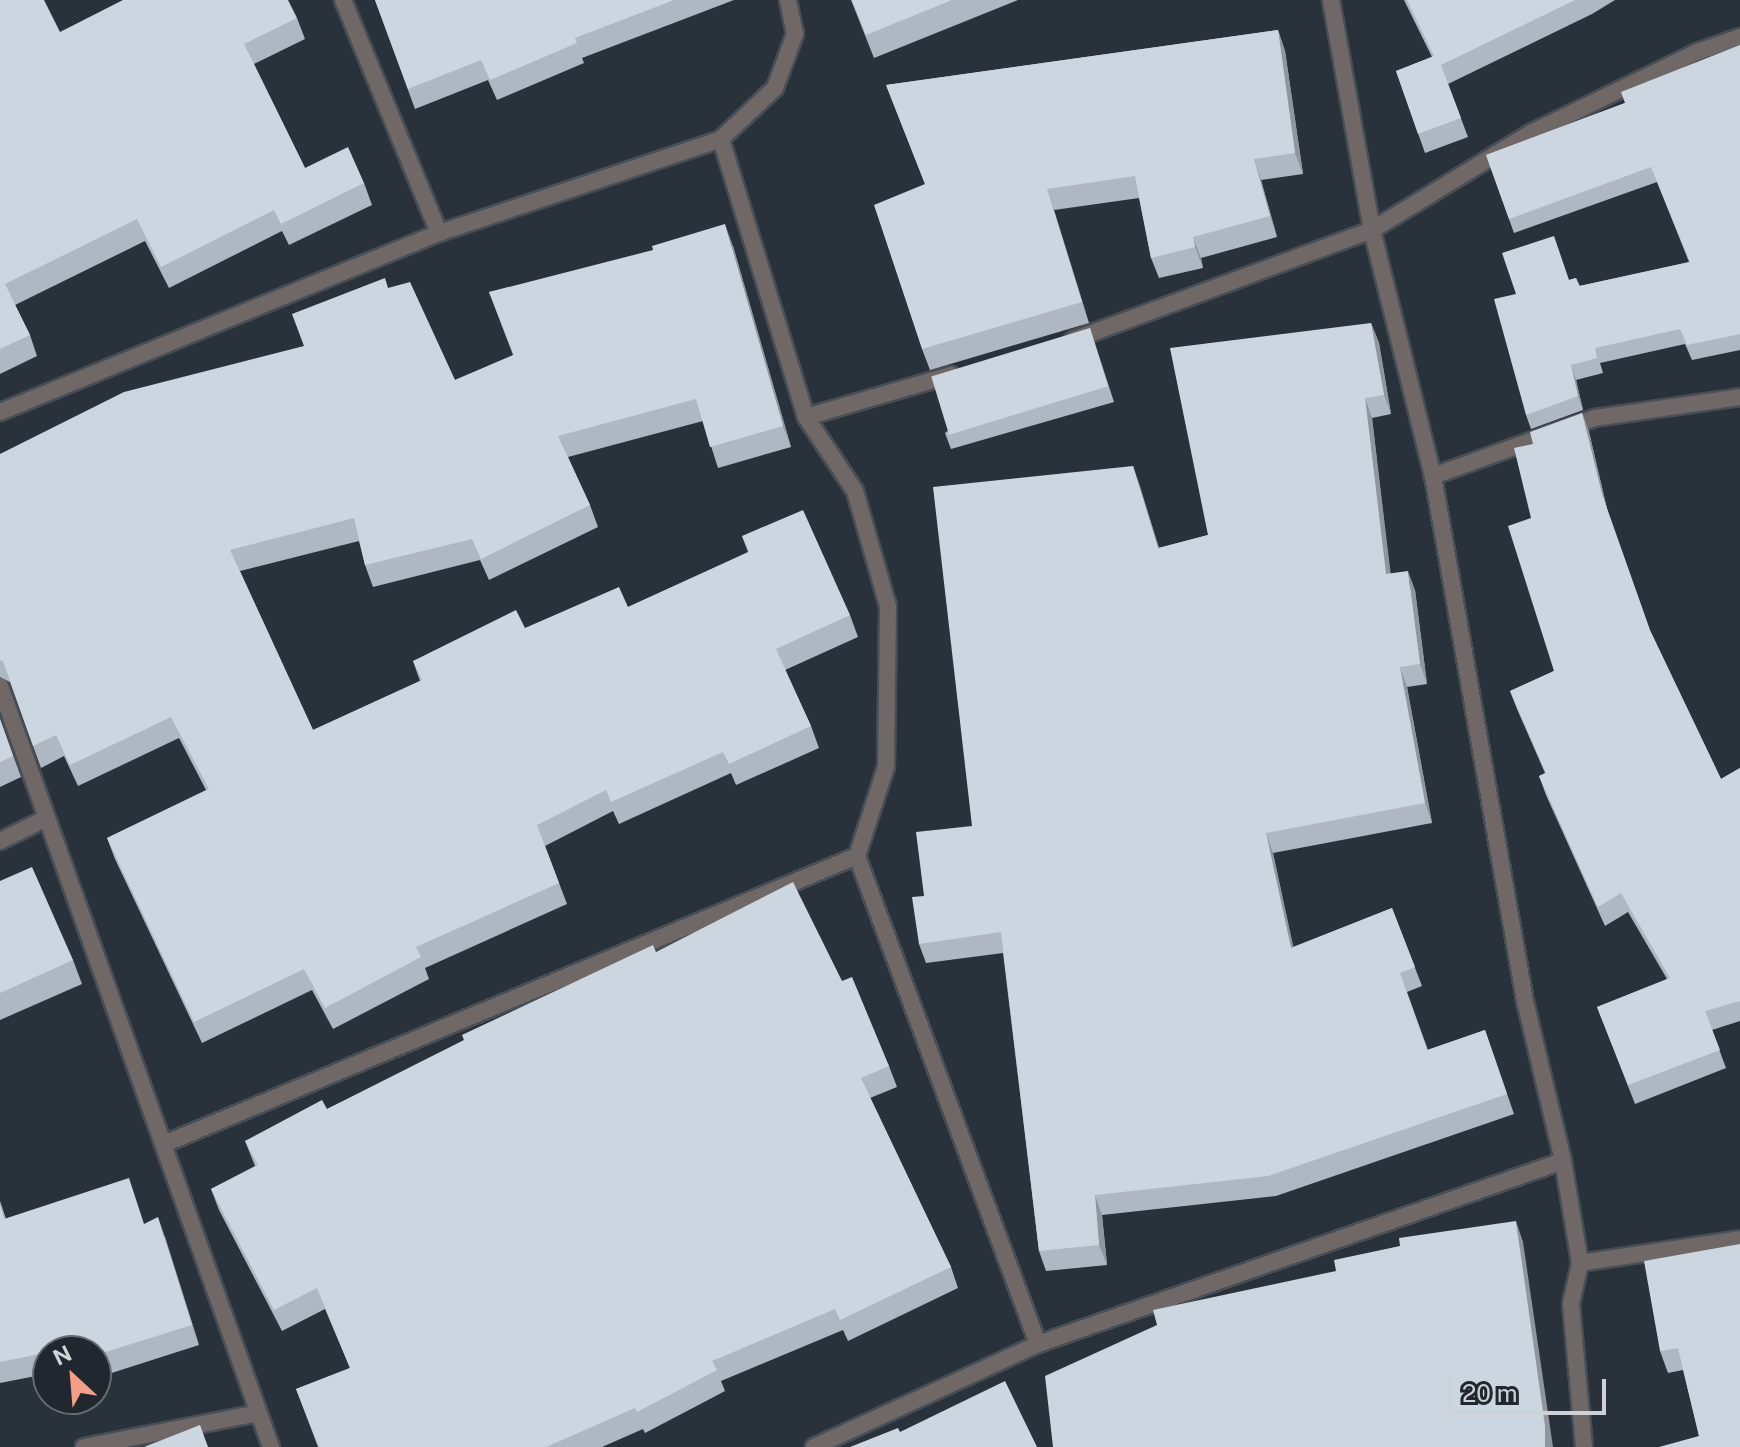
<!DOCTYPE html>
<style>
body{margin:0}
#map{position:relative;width:1740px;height:1447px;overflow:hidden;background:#29313a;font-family:"Public Sans",sans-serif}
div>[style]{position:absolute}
.roads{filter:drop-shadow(2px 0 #474e56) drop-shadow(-2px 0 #474e56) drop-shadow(0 2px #474e56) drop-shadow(0 -2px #474e56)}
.minor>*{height:16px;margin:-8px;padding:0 8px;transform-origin:8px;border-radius:8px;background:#6f6867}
.wall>*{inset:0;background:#afb8c2}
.shaded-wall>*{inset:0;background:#8f969e}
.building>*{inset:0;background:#ccd6e1;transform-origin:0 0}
span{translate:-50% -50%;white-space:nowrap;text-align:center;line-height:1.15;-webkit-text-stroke:8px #20272f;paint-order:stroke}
.north{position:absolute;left:32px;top:1335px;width:80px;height:80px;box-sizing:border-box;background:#20272f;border:2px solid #656b72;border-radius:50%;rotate:334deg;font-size:22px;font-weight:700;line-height:32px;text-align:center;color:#cdd2d7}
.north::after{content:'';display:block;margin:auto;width:28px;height:36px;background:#f49e87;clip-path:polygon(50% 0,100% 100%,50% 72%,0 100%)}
.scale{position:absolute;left:1448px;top:1379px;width:158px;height:36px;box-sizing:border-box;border:4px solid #cdd2d7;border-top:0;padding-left:10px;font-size:24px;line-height:28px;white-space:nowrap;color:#cdd2d7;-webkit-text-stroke:6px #20272f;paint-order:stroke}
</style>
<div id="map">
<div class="roads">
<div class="minor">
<i style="left:343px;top:0;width:252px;rotate:67.6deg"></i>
<i style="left:1331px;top:0;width:234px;rotate:79.9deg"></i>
<i style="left:1372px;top:230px;width:253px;rotate:76.1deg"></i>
<i style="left:1433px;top:476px;width:533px;rotate:80.06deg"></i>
<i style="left:1525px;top:1001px;width:164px;rotate:76.6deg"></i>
<i style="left:1563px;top:1161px;width:103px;rotate:80.5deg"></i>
<i style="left:1580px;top:1263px;width:42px;rotate:102.4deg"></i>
<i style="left:1571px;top:1304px;width:144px;rotate:84.8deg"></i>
<i style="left:721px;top:139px;width:291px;rotate:73deg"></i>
<i style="left:806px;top:417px;width:89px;rotate:56.5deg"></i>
<i style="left:855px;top:491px;width:120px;rotate:74deg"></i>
<i style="left:888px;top:606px;width:161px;rotate:90.7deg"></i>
<i style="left:886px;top:767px;width:94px;rotate:108deg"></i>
<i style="left:857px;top:856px;width:520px;rotate:69.65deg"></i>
<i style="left:1073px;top:340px;width:319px;rotate:-20.2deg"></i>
<i style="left:1372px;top:230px;width:186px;rotate:-31.4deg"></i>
<i style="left:1531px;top:133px;width:185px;rotate:-26deg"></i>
<i style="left:1697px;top:52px;width:46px;rotate:-19.2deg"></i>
<i style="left:0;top:412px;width:474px;rotate:-22.2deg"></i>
<i style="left:439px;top:233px;width:297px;rotate:-18.4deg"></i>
<i style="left:721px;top:139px;width:74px;rotate:-43.4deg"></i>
<i style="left:775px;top:88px;width:58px;rotate:-69.7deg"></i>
<i style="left:795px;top:34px;width:35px;rotate:-102deg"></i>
<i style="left:806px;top:417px;width:151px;rotate:-16.2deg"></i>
<i style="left:1433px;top:476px;width:172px;rotate:-19.7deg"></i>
<i style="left:1595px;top:418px;width:147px;rotate:-8.2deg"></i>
<i style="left:0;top:686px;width:808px;rotate:70.4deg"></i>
<i style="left:0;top:841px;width:52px;rotate:-26.1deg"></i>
<i style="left:164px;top:1144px;width:750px;rotate:-22.57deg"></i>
<i style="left:1580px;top:1263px;width:162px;rotate:-8.5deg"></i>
<i style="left:84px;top:1447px;width:178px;rotate:-11deg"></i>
<i style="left:814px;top:1447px;width:247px;rotate:-24.7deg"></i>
<i style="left:1038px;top:1344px;width:556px;rotate:-19.22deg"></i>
</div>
</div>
<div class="wall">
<i style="clip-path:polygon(0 0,60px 32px,297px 18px,305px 39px,254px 64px,305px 168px,364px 183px,372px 205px,289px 245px,282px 231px,169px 288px,145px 241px,15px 305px,30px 335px,37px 356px,0 374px)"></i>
<i style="clip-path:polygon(375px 0,734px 0,582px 58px,584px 63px,497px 100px,488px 80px,415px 109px)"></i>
<i style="clip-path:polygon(851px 0,1018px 0,874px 58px)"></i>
<i style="clip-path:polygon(1404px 0,1615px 0,1592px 14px,1448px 84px,1468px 137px,1425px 153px,1396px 71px,1432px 57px)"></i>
<i style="clip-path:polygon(1278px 30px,1285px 51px,1303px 174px,1261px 180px,1277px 237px,1201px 258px,1203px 268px,1159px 278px,1151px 258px,1139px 198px,1054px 210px,1089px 323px,930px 370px,922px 349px,925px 184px,886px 85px)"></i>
<i style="clip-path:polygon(1740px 45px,1740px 350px,1692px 360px,1685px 344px,1600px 363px,1603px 373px,1576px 380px,1583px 410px,1531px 429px,1526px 415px,1569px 280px,1576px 278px,1580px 286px,1689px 262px,1657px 182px,1514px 233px,1486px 155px,1625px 103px)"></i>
<i style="clip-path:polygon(733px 246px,791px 447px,718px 468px,703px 421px,568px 457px,590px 505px,598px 527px,489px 580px,480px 560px,373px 587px,365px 565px,359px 541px,240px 571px,313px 730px,420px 681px,413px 661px,525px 628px,628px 607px,748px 552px,742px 536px,850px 615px,858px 637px,785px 670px,811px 726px,819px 748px,736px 785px,731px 773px,619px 824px,613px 811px,545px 846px,567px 904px,425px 968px,429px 979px,333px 1029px,312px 990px,202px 1043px,115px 859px,107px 838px,206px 790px,179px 738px,78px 786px,64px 756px,41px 768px,10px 682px,0 677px,0 454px,304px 347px,388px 288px,455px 380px,513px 355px,489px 292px)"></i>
<i style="clip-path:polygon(1371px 323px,1379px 343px,1391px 414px,1372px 418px,1390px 573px,1415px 590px,1427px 684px,1407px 687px,1432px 823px,1273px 853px,1293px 947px,1392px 908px,1422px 986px,1407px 992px,1428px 1050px,1485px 1030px,1514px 1114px,1276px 1196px,1102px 1215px,1107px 1265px,1046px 1271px,1039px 1251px,1003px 953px,926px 963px,919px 944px,924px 896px,972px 826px,1133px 466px,1159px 548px,1208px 535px)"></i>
<i style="clip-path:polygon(1090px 328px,1114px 402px,951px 449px,945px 433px)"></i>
<i style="clip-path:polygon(1582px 413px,1589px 432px,1608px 513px,1650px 631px,1721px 779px,1740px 768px,1740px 1021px,1712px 1030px,1726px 1068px,1635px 1104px,1597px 1007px,1667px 979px,1628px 912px,1605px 926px,1546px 795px,1539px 776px,1545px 773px,1517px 709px,1510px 691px,1554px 671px,1531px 518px,1533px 444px)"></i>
<i style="clip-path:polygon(0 719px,21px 777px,0 787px)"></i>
<i style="clip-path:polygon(0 881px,73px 960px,82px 984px,0 1020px)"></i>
<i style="clip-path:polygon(656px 952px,842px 981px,889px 1066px,897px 1087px,870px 1098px,951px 1267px,958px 1288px,848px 1341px,843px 1330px,721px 1381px,725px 1391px,645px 1433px,643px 1429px,602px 1447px,318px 1447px,296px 1389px,350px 1368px,325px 1309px,282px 1331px,219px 1210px,211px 1189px,255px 1166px,245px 1141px,327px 1109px)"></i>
<i style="clip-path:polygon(0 1201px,6px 1219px,145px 1224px,165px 1237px,199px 1345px,96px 1378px,96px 1351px,48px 1351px,48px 1379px,46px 1374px,0 1383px)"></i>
<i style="clip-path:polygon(1740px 1244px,1699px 1436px,1683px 1370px,1668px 1373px,1660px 1351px)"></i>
</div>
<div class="shaded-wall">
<i style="clip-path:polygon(1278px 30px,1285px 51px,1303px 174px,1295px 153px)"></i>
<i style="clip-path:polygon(1254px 159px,1261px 180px,1277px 237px,1270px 216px)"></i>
<i style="clip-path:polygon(1047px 189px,1054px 210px,1089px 323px,1082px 302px)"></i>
<i style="clip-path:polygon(725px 224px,733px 246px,791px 447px,783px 426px)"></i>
<i style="clip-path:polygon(1193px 237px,1201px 258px,1203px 268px,1195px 247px)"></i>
<i style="clip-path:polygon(1371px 323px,1379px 343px,1391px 414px,1384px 395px)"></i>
<i style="clip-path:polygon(1571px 365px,1576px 380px,1583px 410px,1578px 396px)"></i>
<i style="clip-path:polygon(1365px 398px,1372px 418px,1393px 593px,1386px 574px)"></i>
<i style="clip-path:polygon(1582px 413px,1589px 432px,1608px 513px,1602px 494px)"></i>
<i style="clip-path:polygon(1133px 466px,1140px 486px,1165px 568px,1158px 548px)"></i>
<i style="clip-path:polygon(1408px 571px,1415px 590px,1427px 684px,1420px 664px)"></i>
<i style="clip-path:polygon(1400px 667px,1407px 687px,1432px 823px,1425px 803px)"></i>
<i style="clip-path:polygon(1266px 833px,1273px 853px,1298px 968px,1291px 948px)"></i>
<i style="clip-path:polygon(1095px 1195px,1102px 1215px,1107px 1265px,1099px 1245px)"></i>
<i style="clip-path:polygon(158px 1217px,165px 1237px,199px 1345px,192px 1325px)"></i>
<i style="clip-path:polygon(1516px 1221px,1523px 1242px,1553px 1447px,1545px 1447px)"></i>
</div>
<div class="building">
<i style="clip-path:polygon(0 0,44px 0,60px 32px,123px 0,288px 0,297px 18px,244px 44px,305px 168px,348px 147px,364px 183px,281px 224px,274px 210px,161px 267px,137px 219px,5px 284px,30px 335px,0 349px)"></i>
<i style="clip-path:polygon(375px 0,674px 0,575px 38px,577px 43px,490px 80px,481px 60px,408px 89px)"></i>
<i style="clip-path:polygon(852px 0,952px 0,866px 35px)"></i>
<i style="clip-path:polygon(1407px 0,1575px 0,1441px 65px,1461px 118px,1418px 134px,1396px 71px,1434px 56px)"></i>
<i style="clip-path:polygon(1278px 30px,1295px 153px,1254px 159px,1270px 216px,1193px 237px,1195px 247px,1151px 258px,1135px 176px,1047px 189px,1082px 302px,922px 349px,874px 205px,925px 184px,886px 85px)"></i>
<i style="clip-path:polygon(1740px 45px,1740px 334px,1687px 345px,1680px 329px,1595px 348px,1597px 358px,1571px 365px,1578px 396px,1526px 415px,1494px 299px,1516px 294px,1502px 253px,1554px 236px,1569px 280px,1576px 278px,1579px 286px,1690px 262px,1651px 167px,1509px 219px,1486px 155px,1625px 103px,1621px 92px)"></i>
<i style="clip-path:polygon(725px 224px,783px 426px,710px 447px,696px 399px,558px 436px,590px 505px,481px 559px,472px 539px,365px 565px,354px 518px,230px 550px,313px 730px,422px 680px,413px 661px,516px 610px,525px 628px,619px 587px,628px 607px,749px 552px,742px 536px,803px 510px,850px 615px,776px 649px,811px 726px,729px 764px,723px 752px,611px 802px,606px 790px,537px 825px,559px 883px,416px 947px,421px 957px,325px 1008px,304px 969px,194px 1022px,107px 838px,209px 789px,171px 717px,70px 765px,56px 735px,33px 746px,3px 661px,0 660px,0 454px,124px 392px,304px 346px,292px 314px,385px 278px,388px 288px,410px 282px,455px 380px,514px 355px,489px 292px,653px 250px,652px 246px)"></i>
<i style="clip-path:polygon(1371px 323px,1384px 395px,1365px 398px,1386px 574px,1408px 571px,1420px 664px,1400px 667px,1425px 803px,1266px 833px,1291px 948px,1392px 908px,1415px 967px,1400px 973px,1427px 1050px,1485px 1030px,1507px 1094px,1268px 1176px,1095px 1195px,1099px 1245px,1039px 1251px,1001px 932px,919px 944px,912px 897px,924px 896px,916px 832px,972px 826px,933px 487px,1133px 466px,1158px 548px,1208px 535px,1170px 348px)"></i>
<i style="left:1090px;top:328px;width:61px;height:166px;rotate:73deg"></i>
<i style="clip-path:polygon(1582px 413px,1602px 494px,1650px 630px,1721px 779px,1740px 768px,1740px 1001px,1705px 1011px,1720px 1050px,1628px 1085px,1597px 1007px,1670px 978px,1621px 893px,1598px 907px,1539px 776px,1546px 773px,1510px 691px,1554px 671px,1508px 526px,1531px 518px,1514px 448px,1533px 444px,1530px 432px)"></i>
<i style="clip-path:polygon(0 719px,13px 756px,0 762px)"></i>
<i style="clip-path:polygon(32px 867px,73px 960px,0 993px,0 881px)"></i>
<i style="clip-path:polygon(793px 882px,842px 981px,852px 977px,889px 1066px,861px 1078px,951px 1267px,840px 1320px,835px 1309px,712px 1361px,717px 1370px,637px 1412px,635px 1408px,546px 1447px,319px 1447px,296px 1389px,350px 1368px,317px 1288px,274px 1310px,211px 1189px,258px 1165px,245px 1141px,322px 1100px,327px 1109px,464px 1040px,462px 1035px,653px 945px,656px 952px)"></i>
<i style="clip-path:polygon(129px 1178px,144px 1224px,158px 1217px,192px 1325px,96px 1355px,96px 1351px,48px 1351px,48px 1370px,45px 1371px,40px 1354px,0 1362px,0 1205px,4px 1219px)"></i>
<i style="clip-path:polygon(1516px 1221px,1545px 1426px,1545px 1447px,1053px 1447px,1045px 1376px,1157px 1325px,1153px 1310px,1336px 1271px,1334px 1260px,1400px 1246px,1399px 1238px)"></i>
<i style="clip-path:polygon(1740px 1244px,1740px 1447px,1659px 1447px,1699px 1436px,1678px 1348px,1660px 1351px,1644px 1261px)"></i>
<i style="clip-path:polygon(1005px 1381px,1037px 1447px,850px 1447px,898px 1428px,900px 1432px)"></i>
<i style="clip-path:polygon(200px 1425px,208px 1447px,144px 1447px)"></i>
</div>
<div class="north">N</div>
<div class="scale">20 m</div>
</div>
